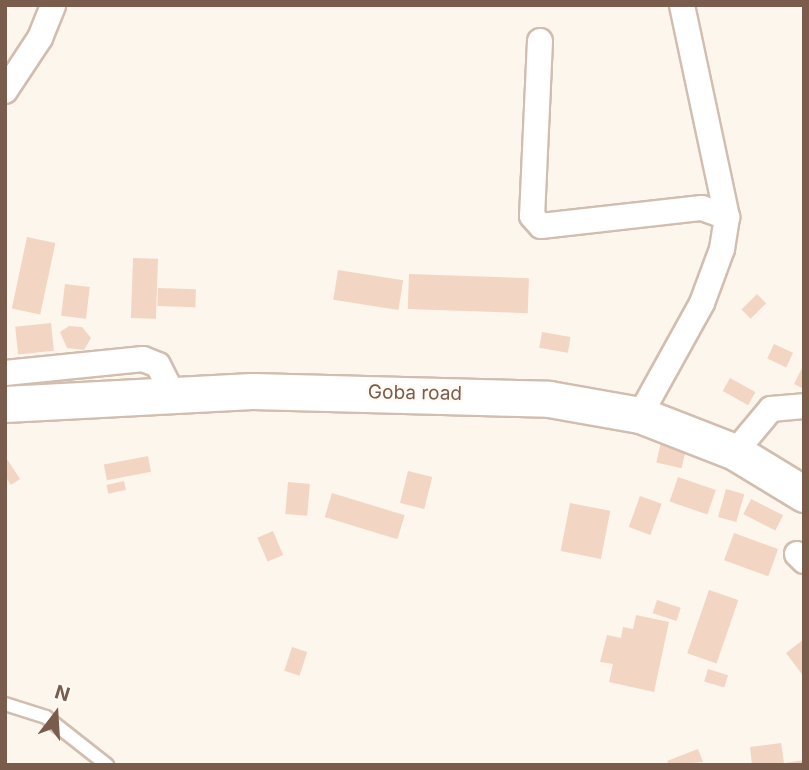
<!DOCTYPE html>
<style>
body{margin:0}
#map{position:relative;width:809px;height:770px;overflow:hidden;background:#fdf6ec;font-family:Inter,sans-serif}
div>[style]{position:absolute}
.building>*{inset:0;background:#f3d5c3;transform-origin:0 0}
.roads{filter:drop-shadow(2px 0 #d1beb0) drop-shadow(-2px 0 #d1beb0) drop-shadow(0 2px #d1beb0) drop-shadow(0 -2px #d1beb0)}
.lane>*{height:12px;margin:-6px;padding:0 6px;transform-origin:6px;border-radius:6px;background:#fff}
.street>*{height:24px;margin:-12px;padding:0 12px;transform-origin:12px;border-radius:12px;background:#fff}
.secondary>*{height:35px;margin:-17.5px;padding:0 17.5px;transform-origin:17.5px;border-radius:17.5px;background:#fff}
span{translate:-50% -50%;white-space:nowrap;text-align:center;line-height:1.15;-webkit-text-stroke:5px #fffaf3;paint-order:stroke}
.street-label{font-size:19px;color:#7a5c4d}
.frame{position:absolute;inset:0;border:7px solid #7a5c4d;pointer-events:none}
.north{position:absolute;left:21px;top:679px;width:70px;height:70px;-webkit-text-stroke:5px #fffaf3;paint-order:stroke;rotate:17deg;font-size:19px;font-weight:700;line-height:28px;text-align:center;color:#7a5c4d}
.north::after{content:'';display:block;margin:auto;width:24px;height:32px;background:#7a5c4d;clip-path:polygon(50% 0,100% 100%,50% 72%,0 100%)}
</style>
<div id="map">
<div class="building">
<i style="left:27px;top:237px;width:29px;height:73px;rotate:12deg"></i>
<i style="left:133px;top:258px;width:25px;height:60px;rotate:2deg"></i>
<i style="left:338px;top:270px;width:66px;height:30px;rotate:9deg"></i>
<i style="left:409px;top:274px;width:120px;height:35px;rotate:2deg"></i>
<i style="left:65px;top:284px;width:25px;height:32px;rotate:7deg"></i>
<i style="left:158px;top:288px;width:38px;height:18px;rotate:2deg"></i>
<i style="left:757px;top:294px;width:13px;height:22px;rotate:45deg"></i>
<i style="left:51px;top:323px;width:28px;height:36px;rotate:84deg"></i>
<i style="clip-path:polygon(69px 326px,82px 327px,91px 338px,84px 350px,67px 348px,60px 332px)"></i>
<i style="left:542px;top:332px;width:29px;height:16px;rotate:10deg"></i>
<i style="left:774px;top:344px;width:21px;height:16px;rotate:25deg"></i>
<i style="clip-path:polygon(804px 364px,804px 389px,794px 384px)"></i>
<i style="left:730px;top:378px;width:29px;height:15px;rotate:29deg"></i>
<i style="left:661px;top:442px;width:26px;height:21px;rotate:13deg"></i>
<i style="clip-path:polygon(5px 456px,20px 479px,11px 485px,5px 476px)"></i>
<i style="left:148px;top:456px;width:16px;height:45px;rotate:79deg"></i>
<i style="left:408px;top:471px;width:25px;height:33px;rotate:14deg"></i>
<i style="left:678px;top:477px;width:40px;height:26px;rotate:19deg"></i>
<i style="left:124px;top:481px;width:9px;height:18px;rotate:77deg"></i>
<i style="left:288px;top:482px;width:22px;height:32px;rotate:5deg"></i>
<i style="left:726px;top:489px;width:19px;height:29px;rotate:16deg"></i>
<i style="left:332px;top:493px;width:76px;height:25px;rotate:17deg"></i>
<i style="left:640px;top:496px;width:23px;height:33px;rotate:20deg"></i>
<i style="left:751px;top:499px;width:36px;height:17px;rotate:27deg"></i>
<i style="left:570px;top:503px;width:41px;height:49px;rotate:11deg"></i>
<i style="left:273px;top:531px;width:26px;height:17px;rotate:67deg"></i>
<i style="left:734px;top:533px;width:47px;height:29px;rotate:20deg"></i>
<i style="left:709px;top:590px;width:31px;height:67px;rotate:19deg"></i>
<i style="left:657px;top:600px;width:25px;height:14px;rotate:18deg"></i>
<i style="clip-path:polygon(636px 615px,669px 622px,654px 692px,609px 682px,613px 664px,600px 662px,607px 635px,621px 638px,623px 627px,633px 629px)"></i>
<i style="clip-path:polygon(804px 639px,804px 677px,786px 653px)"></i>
<i style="left:292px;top:647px;width:16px;height:25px;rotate:18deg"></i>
<i style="left:708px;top:669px;width:21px;height:13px;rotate:17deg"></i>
<i style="clip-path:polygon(781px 743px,784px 763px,804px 760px,804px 765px,752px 765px,750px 747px)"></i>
<i style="clip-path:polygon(698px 749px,703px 762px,669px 765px,667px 761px)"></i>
</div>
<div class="roads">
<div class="lane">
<i style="left:5px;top:704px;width:43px;rotate:17.6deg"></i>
<i style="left:46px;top:717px;width:78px;rotate:38.2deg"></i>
</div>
<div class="street">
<i style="left:540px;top:41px;width:175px;rotate:92.6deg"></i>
<i style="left:532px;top:216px;width:13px;rotate:48deg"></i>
<i style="left:541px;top:226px;width:162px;rotate:-6.4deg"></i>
<i style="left:702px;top:208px;width:27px;rotate:20deg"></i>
<i style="left:5px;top:91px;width:64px;rotate:-56.6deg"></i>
<i style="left:40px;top:38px;width:35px;rotate:-68deg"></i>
<i style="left:5px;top:373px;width:139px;rotate:-5.8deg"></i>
<i style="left:143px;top:359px;width:16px;rotate:22deg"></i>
<i style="left:158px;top:365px;width:33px;rotate:63deg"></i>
<i style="left:640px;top:415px;width:128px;rotate:-61deg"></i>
<i style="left:702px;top:303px;width:58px;rotate:-69.7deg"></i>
<i style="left:722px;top:249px;width:32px;rotate:-81deg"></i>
<i style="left:727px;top:217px;width:217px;rotate:-102deg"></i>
<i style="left:735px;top:452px;width:56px;rotate:-50.1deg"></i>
<i style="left:771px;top:409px;width:33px;rotate:-5deg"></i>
<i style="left:797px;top:554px;width:10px;rotate:45deg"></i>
</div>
<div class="secondary">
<i style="left:5px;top:404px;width:247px;rotate:-3deg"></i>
<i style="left:252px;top:391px;width:297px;rotate:1.5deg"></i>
<i style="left:549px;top:399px;width:92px;rotate:10deg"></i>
<i style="left:640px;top:415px;width:102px;rotate:21.3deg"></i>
<i style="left:735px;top:452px;width:81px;rotate:31.3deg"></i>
</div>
</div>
<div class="street-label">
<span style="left:415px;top:393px;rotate:1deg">Goba road</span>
</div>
<div class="frame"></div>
<div class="north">N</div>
</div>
